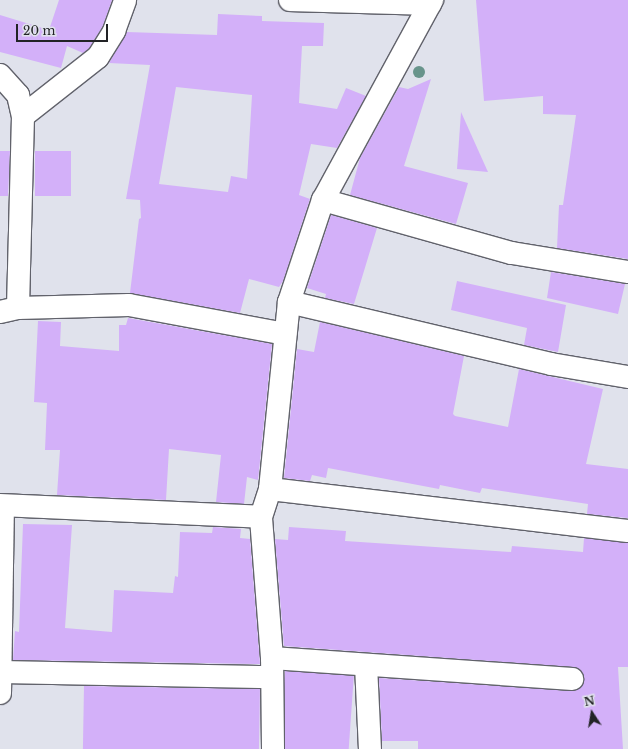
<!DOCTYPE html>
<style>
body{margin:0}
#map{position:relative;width:628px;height:749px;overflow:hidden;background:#e0e2ec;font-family:"Libre Baskerville",serif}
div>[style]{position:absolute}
.building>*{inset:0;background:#d3b0f9;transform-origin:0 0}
.roads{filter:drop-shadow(1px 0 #61626b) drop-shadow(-1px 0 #61626b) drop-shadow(0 1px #61626b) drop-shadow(0 -1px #61626b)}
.minor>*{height:22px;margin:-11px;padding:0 11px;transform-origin:11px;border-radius:11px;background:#fff}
.trees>*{width:12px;height:12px;margin:-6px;border-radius:50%;background:#68948b}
span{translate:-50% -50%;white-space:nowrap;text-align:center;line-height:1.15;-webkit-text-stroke:3.5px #e0e2ec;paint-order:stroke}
.north{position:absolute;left:572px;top:693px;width:40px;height:40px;-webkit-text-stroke:3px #e0e2ec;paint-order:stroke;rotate:348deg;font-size:11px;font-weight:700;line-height:16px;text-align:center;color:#222326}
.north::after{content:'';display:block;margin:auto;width:14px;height:18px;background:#222326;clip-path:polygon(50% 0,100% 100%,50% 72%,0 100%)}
.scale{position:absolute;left:16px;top:24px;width:92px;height:18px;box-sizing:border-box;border:2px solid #222326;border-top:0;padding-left:5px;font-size:12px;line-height:14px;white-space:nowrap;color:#222326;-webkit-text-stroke:3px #e0e2ec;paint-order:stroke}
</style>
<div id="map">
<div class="building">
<i style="clip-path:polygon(59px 0,112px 0,103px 26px,89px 49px,83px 53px,67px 46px,61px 68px,0 52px,0 15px,49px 30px)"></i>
<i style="clip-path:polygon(476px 0,628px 0,628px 259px,557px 248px,559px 205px,563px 205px,576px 115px,543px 114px,543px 96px,484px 101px)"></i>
<i style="clip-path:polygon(evenodd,218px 14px,262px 16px,262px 21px,324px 23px,323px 46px,302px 46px,299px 103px,337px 109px,346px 88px,366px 96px,337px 148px,311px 144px,299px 195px,310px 199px,283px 281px,279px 287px,249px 279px,240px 313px,130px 293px,139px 219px,141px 218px,140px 200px,126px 199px,150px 65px,109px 63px,127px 32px,217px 35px,218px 14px,176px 87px,252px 95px,247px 179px,231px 176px,228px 192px,159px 184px,176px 87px)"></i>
<i style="clip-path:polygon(431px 79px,404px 166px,468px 183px,456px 224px,350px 195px,360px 158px,399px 87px,408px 89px)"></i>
<i style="clip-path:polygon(461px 112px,488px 172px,457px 169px)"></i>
<i style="clip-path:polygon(0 151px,10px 151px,8px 196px,0 196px)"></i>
<i style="left:35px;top:151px;width:36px;height:45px"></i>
<i style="clip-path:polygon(331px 215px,377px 228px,354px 304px,325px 298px,326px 294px,307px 288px)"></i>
<i style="clip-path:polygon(551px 272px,625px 284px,618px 314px,547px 298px)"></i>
<i style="clip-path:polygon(457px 281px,566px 305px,558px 352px,524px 345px,527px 328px,451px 310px)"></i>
<i style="clip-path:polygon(128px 318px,272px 344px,258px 480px,247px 477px,244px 504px,216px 502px,221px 455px,169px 449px,166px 500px,57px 495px,60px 450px,45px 450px,47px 403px,34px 402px,38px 321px,61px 322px,60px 346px,119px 351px,119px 325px,126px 325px)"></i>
<i style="clip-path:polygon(320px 322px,464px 356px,453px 414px,455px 416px,508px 427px,519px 369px,603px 389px,586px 464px,628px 469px,628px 518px,587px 514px,588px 504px,482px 488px,480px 493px,440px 485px,439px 489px,328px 468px,326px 478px,312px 475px,310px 481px,284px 478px,297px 349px,314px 352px)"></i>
<i style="clip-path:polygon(23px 524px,72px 525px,65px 628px,112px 632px,114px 590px,173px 593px,175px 576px,178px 577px,180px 532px,212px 533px,213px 527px,241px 529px,240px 538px,250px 539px,260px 664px,13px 660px,15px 631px,19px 632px)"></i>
<i style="clip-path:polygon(289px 527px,346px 531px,345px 541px,511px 552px,512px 546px,583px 552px,584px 538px,628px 543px,628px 667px,618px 667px,623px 749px,418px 749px,418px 741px,382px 741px,379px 678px,571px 691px,582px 686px,583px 674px,573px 667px,284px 646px,275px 539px,288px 540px)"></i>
<i style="left:285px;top:671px;width:69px;height:78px;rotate:4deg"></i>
<i style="left:84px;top:686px;width:176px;height:63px;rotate:1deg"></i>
</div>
<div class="roads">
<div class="minor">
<i style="left:290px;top:0;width:140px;rotate:1.6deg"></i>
<i style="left:0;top:75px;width:27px;rotate:48deg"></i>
<i style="left:18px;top:95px;width:22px;rotate:77deg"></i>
<i style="left:23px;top:116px;width:192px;rotate:91.5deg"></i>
<i style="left:23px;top:116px;width:95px;rotate:-38.2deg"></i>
<i style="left:98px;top:57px;width:31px;rotate:-58deg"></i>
<i style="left:114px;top:31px;width:33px;rotate:-70deg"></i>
<i style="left:323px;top:200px;width:196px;rotate:15.7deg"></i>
<i style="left:512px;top:253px;width:118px;rotate:9.3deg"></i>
<i style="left:289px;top:302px;width:269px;rotate:13.3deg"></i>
<i style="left:551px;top:364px;width:78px;rotate:9.6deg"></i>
<i style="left:0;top:312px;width:18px;rotate:-13deg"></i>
<i style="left:18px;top:308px;width:111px;rotate:-1.5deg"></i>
<i style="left:129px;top:305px;width:159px;rotate:10.5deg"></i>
<i style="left:270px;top:489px;width:360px;rotate:6.7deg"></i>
<i style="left:0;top:505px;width:261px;rotate:2.6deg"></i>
<i style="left:272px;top:658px;width:301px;rotate:4deg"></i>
<i style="left:366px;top:665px;width:84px;rotate:87.3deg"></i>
<i style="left:1px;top:672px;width:271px;rotate:1.1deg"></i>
<i style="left:0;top:693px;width:187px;rotate:-89.1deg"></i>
<i style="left:273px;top:749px;width:91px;rotate:-90.6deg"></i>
<i style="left:272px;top:658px;width:141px;rotate:-94.5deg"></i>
<i style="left:261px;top:517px;width:29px;rotate:-72deg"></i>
<i style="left:270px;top:489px;width:188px;rotate:-84.2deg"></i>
<i style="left:289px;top:302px;width:108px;rotate:-71.6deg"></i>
<i style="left:323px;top:200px;width:228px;rotate:-61.4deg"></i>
</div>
</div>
<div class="trees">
<i style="left:419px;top:72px"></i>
</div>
<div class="north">N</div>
<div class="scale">20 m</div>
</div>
